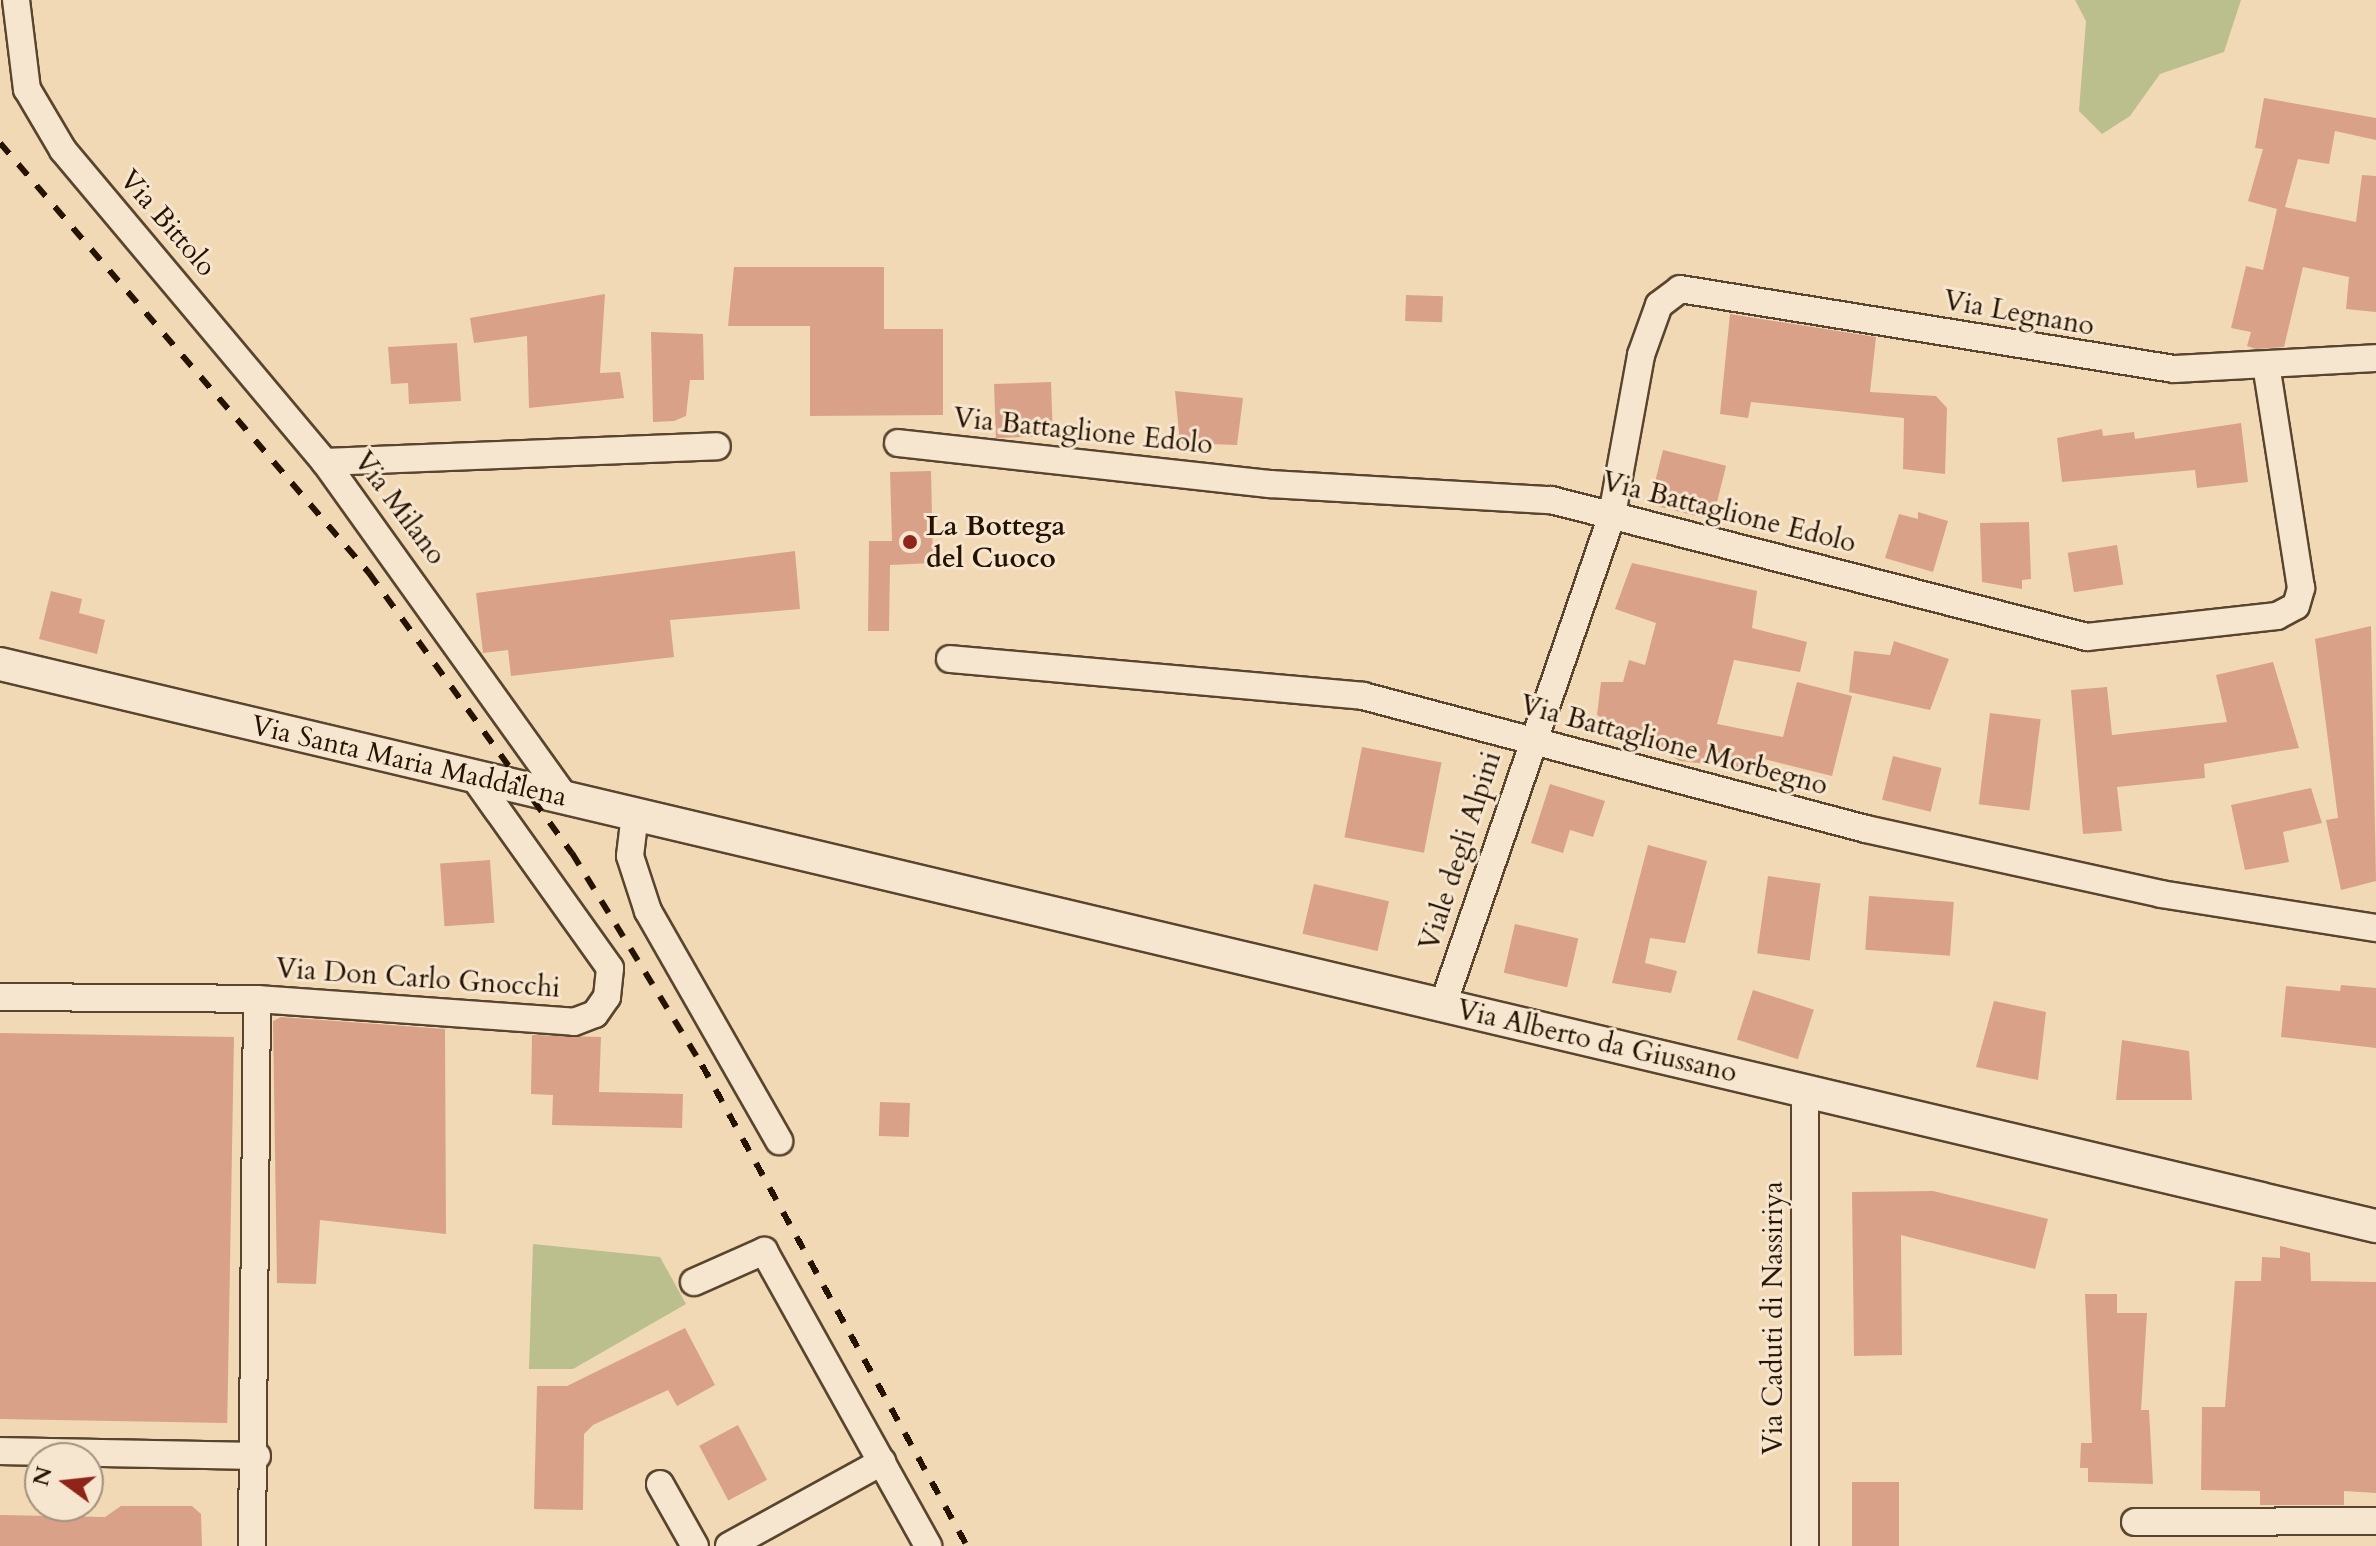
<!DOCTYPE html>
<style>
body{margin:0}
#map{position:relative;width:2376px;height:1546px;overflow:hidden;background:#f1d9b5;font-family:Cardo,serif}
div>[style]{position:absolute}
.green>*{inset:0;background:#babf8d}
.building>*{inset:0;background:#d9a188;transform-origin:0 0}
.roads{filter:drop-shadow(2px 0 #59442d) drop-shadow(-2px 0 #59442d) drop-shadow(0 2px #59442d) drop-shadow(0 -2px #59442d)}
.minor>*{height:26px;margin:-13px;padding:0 13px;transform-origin:13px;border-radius:13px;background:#f6e6cf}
.tertiary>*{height:32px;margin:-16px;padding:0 16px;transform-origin:16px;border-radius:16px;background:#f6e6cf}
.rail>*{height:6px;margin-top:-3px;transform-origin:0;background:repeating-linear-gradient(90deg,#261200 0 14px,transparent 0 28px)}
.dots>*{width:22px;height:22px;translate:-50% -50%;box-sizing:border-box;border:4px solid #f6e6cf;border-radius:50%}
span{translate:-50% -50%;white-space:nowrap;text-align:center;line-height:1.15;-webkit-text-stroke:6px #f6e6cf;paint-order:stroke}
.street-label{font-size:28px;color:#261200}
.poi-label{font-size:28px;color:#261200;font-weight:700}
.left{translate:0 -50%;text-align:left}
.north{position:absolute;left:24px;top:1442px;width:80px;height:80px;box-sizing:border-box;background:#f6e6cf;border:2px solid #a3917c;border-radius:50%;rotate:285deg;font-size:22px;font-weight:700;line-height:32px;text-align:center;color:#261200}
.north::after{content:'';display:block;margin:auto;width:28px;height:36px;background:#8f2418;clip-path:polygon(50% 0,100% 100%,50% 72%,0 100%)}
</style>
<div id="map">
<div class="green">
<i style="clip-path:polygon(2075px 0,2241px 0,2224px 52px,2160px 74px,2130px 116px,2102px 134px,2079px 111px,2086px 21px)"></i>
<i style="clip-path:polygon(533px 1244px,660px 1257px,686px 1304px,573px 1369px,529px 1369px)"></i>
</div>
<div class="building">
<i style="clip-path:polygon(2264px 98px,2376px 118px,2376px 140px,2335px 131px,2329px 164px,2298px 159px,2285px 207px,2356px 222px,2362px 175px,2376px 176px,2376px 312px,2346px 309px,2349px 277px,2303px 267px,2284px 347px,2256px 349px,2247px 346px,2251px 332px,2231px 328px,2246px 266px,2263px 270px,2277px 209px,2248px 201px,2263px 149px,2255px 148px)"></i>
<i style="clip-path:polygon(734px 267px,884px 267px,884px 329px,943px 329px,943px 415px,810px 416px,810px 326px,728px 326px)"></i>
<i style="clip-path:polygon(605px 294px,600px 373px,620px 372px,624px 398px,529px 408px,527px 336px,474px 343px,470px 318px)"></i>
<i style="left:1406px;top:295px;width:37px;height:26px;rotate:2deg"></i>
<i style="clip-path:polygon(1730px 314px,1876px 337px,1870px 392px,1936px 396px,1947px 408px,1945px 474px,1903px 469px,1904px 418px,1751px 402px,1748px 418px,1720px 414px)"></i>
<i style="clip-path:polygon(651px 332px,703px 334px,704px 380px,690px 380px,686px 416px,674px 421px,653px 422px)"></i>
<i style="clip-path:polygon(457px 343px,461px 401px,409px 404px,408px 383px,391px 384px,388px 347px)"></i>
<i style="left:1051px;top:382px;width:54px;height:57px;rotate:88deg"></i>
<i style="clip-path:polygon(1175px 391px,1243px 398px,1237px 445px,1180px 443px)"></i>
<i style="clip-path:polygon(2241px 423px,2248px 482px,2197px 488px,2195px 470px,2062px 482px,2057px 438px,2102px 429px,2103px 436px,2134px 432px,2135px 439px)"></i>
<i style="left:1663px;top:450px;width:65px;height:56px;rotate:14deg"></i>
<i style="clip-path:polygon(931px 471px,933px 563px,890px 565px,889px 631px,868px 631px,869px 541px,892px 541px,890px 472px)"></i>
<i style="clip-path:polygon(1918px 512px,1948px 521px,1933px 572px,1885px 558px,1899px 514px,1918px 519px)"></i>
<i style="clip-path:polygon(2029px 522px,2031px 579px,2022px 580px,2022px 589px,1982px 582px,1980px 523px)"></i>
<i style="left:2117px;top:545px;width:40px;height:50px;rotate:81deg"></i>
<i style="clip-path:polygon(795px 551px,800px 609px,670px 620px,674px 657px,511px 676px,508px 650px,483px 653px,476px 593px)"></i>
<i style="clip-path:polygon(1632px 563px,1757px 591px,1752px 628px,1807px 642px,1800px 672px,1734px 660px,1717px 724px,1783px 737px,1797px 682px,1852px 696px,1832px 776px,1756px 757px,1753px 769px,1680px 761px,1597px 715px,1601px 682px,1623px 682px,1629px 660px,1645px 665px,1656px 623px,1615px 609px)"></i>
<i style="clip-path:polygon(51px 591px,82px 599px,79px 613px,105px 620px,97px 654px,39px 639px)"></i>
<i style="clip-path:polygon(2371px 626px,2376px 881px,2341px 890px,2326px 820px,2338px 818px,2315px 639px)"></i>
<i style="clip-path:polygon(1894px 641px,1949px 659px,1930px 710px,1849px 692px,1854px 651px,1890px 655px)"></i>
<i style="clip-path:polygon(2273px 662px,2299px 748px,2204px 764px,2205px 778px,2117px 787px,2122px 831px,2083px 834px,2071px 690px,2107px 687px,2112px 735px,2227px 722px,2216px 675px)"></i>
<i style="left:1990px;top:713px;width:51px;height:92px;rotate:7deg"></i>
<i style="left:1362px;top:747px;width:81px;height:92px;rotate:11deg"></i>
<i style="left:1893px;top:756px;width:50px;height:45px;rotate:14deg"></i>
<i style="clip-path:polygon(1550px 784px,1605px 801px,1593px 837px,1570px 830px,1563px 853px,1531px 843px)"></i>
<i style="clip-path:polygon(2311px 788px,2322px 823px,2283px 832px,2289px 862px,2245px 870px,2231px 805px)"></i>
<i style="clip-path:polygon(1648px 845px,1707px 861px,1685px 943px,1650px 938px,1645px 963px,1677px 971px,1671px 993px,1612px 983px)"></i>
<i style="left:490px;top:860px;width:63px;height:50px;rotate:86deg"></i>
<i style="left:1768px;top:876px;width:53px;height:78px;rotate:8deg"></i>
<i style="left:1314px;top:884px;width:77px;height:51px;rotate:13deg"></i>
<i style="left:1869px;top:896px;width:85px;height:54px;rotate:4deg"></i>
<i style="left:1515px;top:924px;width:65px;height:50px;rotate:13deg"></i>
<i style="clip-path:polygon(2341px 985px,2376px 988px,2376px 1048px,2281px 1037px,2286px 986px,2340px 991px)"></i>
<i style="left:1753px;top:990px;width:64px;height:52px;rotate:18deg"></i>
<i style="clip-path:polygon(1994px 1001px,2046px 1012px,2038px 1080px,1976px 1067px)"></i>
<i style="clip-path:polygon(281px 1017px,445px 1029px,446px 1234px,320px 1220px,316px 1284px,277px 1283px,273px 1021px)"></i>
<i style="left:0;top:1033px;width:234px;height:386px;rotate:1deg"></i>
<i style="clip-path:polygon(532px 1035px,601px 1037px,599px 1092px,683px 1094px,682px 1128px,552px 1125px,553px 1095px,531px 1094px)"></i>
<i style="clip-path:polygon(2122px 1040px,2189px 1051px,2192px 1100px,2116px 1100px)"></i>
<i style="left:880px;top:1102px;width:30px;height:34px;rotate:2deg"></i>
<i style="clip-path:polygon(1933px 1191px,2048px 1219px,2035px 1269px,1901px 1235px,1902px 1355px,1854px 1356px,1852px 1192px)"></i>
<i style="clip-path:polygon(2280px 1246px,2310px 1253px,2311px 1281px,2376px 1282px,2376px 1493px,2344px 1491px,2344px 1505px,2260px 1505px,2260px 1491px,2201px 1490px,2202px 1407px,2225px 1407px,2235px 1281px,2261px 1281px,2262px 1257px,2280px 1258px)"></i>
<i style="clip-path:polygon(2085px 1294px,2117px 1294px,2117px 1313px,2147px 1313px,2141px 1410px,2149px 1410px,2153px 1484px,2088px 1482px,2088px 1468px,2080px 1468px,2081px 1443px,2092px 1443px)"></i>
<i style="clip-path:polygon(685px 1328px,715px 1385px,677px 1406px,668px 1390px,593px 1425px,584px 1434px,583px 1510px,534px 1509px,537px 1386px,567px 1386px)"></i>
<i style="left:738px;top:1425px;width:62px;height:44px;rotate:62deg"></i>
<i style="left:1852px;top:1482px;width:47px;height:64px"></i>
<i style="clip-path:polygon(121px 1506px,192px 1506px,201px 1514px,202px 1546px,0 1546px,0 1515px,105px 1517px)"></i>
</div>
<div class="roads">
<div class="minor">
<i style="left:16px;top:0;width:90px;rotate:83deg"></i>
<i style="left:27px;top:89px;width:71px;rotate:59.5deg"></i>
<i style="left:63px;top:150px;width:407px;rotate:50deg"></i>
<i style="left:325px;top:462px;width:412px;rotate:54.4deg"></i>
<i style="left:898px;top:443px;width:374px;rotate:6.3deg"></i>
<i style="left:1270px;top:484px;width:281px;rotate:3.3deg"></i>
<i style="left:1551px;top:500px;width:553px;rotate:14.34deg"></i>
<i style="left:2087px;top:637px;width:191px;rotate:-6.3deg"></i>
<i style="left:2277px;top:616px;width:21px;rotate:-28deg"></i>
<i style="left:2296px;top:606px;width:19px;rotate:-74deg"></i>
<i style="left:2301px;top:588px;width:221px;rotate:-98.9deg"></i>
<i style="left:325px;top:462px;width:392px;rotate:-2.3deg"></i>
<i style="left:950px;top:659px;width:415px;rotate:5.1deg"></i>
<i style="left:1363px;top:696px;width:520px;rotate:14.81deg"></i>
<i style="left:1866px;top:829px;width:302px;rotate:12.4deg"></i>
<i style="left:2161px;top:894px;width:218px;rotate:9deg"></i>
<i style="left:635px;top:814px;width:42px;rotate:96.8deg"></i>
<i style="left:630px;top:856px;width:58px;rotate:71.9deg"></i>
<i style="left:648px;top:911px;width:265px;rotate:60.3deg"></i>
<i style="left:0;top:997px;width:257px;rotate:0.4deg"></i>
<i style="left:1443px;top:1005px;width:518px;rotate:-70.97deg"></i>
<i style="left:1612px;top:515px;width:163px;rotate:-79.7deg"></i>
<i style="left:1641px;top:355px;width:53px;rotate:-70.2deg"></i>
<i style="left:1659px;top:305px;width:26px;rotate:-37deg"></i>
<i style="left:1680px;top:289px;width:500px;rotate:9.2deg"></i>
<i style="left:2174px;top:369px;width:202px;rotate:-3.1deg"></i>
<i style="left:1805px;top:1090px;width:456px;rotate:90deg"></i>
<i style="left:694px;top:1282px;width:77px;rotate:-23.9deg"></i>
<i style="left:764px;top:1251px;width:338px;rotate:60.9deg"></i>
<i style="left:0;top:1451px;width:257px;rotate:1.1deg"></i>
<i style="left:660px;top:1484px;width:71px;rotate:60.6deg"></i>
<i style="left:2135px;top:1522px;width:241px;rotate:-0.2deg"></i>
<i style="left:252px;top:1546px;width:547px;rotate:-89.48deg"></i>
<i style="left:257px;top:999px;width:318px;rotate:4.1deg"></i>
<i style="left:574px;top:1022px;width:22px;rotate:-21deg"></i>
<i style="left:595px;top:1014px;width:21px;rotate:-55deg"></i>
<i style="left:607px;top:997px;width:29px;rotate:-84deg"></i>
<i style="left:610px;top:968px;width:234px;rotate:-125.5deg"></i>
<i style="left:729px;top:1546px;width:175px;rotate:-28.8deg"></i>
</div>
<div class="tertiary">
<i style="left:0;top:664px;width:2442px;rotate:13.31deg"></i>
</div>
</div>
<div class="rail">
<i style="left:0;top:143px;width:567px;rotate:49.37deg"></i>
<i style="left:369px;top:573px;width:346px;rotate:54.1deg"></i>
<i style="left:572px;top:853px;width:249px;rotate:58.5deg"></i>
<i style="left:702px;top:1065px;width:549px;rotate:61.15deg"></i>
</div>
<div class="dots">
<i style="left:910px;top:542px;background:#8f2418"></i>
</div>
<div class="street-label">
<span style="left:168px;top:223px;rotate:49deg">Via Bittolo</span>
<span style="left:2019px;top:313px;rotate:10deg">Via Legnano</span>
<span style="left:1083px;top:431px;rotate:6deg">Via Battaglione Edolo</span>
<span style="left:400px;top:508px;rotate:53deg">Via Milano</span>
<span style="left:1729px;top:512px;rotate:14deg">Via Battaglione Edolo</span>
<span style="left:1674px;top:745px;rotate:15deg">Via Battaglione Morbegno</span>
<span style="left:409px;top:761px;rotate:13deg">Via Santa Maria Maddalena</span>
<span style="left:1460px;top:851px;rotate:-72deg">Viale degli Alpini</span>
<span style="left:418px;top:978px;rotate:4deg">Via Don Carlo Gnocchi</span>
<span style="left:1597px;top:1041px;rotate:13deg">Via Alberto da Giussano</span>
<span style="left:1773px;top:1318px;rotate:-90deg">Via Caduti di Nassiriya</span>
</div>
<div class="poi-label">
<span class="left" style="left:926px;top:542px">La Bottega<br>del Cuoco</span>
</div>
<div class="north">N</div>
</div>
